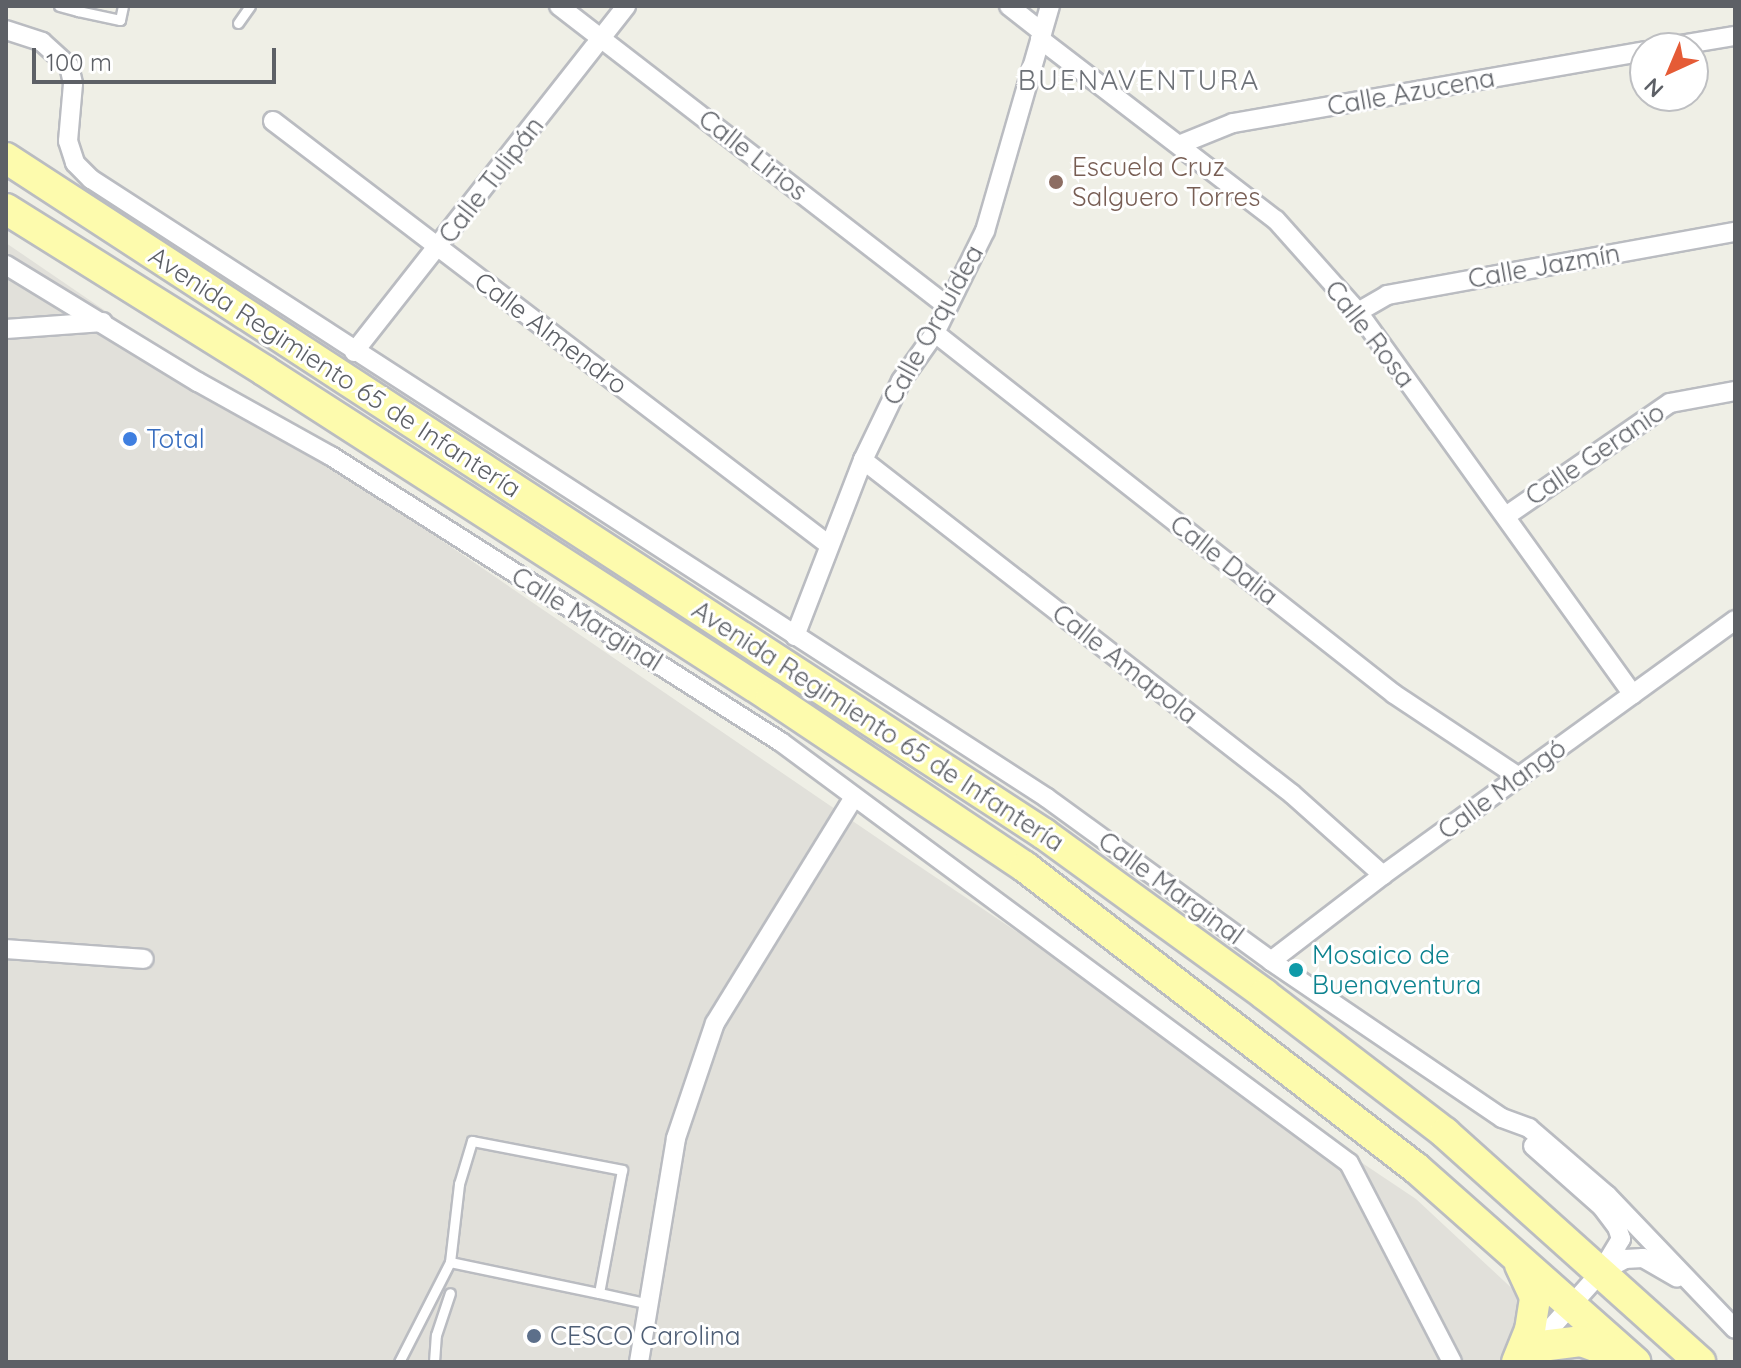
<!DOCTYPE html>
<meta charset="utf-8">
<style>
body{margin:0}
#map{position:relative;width:1741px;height:1368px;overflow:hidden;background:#efefe6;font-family:Quicksand,sans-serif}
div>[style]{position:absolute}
.industrial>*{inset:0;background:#e1e0da}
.roads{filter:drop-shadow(2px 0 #babcc1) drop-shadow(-2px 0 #babcc1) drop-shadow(0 2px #babcc1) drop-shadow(0 -2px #babcc1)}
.service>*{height:9px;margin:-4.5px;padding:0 4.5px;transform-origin:4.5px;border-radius:4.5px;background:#fff}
.minor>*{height:18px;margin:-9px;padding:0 9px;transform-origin:9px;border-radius:9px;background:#fff}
.primary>*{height:30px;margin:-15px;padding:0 15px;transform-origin:15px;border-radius:15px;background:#fdfbad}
.dots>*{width:22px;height:22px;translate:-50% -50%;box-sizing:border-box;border:4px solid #fff;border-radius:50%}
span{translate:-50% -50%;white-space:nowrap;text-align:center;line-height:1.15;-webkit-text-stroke:6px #fff;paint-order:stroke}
.street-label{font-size:26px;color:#5d6066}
.education-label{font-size:26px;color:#785e54}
.left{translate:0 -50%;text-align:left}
.shop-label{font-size:26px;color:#366cbe}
.culture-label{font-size:26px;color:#0d838f}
.service-label{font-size:26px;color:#4e5e75}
.neighbourhood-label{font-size:28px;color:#6e7278;letter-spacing:2px}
.frame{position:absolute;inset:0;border:8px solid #5d6066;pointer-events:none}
.north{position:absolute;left:1629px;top:32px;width:80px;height:80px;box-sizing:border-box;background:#fff;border:2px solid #bebfc2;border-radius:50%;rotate:224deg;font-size:22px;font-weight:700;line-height:32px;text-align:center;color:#5d6066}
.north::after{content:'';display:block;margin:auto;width:28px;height:36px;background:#e55b36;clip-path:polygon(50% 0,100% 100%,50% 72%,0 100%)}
.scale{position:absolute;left:32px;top:48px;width:244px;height:36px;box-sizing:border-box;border:4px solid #5d6066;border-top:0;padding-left:10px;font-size:24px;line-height:28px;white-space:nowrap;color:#5d6066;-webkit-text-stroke:6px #fff;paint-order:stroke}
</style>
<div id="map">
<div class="industrial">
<i style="clip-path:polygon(6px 243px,898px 852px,1416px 1199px,1591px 1362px,6px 1362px)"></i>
</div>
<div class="roads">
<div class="service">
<i style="left:59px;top:6px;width:20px;rotate:15deg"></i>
<i style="left:79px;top:6px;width:5px;rotate:101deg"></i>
<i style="left:78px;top:11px;width:43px;rotate:12.1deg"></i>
<i style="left:120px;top:20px;width:14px;rotate:-78deg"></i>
<i style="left:238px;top:23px;width:21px;rotate:-55deg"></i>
<i style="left:450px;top:1262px;width:152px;rotate:11.8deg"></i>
<i style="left:399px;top:1362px;width:112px;rotate:-63deg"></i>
<i style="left:450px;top:1262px;width:79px;rotate:-83.4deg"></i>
<i style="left:459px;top:1184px;width:45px;rotate:-73.2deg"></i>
<i style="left:472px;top:1141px;width:153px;rotate:10.9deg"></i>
<i style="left:622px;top:1170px;width:125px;rotate:100.6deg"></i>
<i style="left:599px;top:1293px;width:51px;rotate:12.4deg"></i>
<i style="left:434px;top:1362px;width:27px;rotate:-86deg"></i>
<i style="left:436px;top:1335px;width:44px;rotate:-71.6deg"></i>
</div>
<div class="minor">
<i style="left:559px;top:6px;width:489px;rotate:37.7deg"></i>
<i style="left:1009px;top:6px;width:42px;rotate:38.2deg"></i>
<i style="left:6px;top:30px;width:38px;rotate:18deg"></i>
<i style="left:42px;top:42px;width:36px;rotate:42deg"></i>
<i style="left:69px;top:66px;width:18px;rotate:77deg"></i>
<i style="left:73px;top:84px;width:57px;rotate:95deg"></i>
<i style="left:68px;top:141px;width:23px;rotate:72deg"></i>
<i style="left:75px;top:163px;width:23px;rotate:45deg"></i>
<i style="left:91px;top:179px;width:1139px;rotate:32.92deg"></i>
<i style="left:1047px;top:798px;width:277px;rotate:36deg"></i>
<i style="left:1271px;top:961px;width:279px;rotate:34.2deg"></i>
<i style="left:1502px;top:1118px;width:29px;rotate:20deg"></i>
<i style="left:1529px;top:1128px;width:103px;rotate:40.7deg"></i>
<i style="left:1607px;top:1195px;width:185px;rotate:46.3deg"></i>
<i style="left:1040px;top:39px;width:297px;rotate:37.5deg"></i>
<i style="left:1276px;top:220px;width:123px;rotate:48.3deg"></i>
<i style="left:1358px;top:312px;width:471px;rotate:54.3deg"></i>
<i style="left:1663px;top:48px;width:73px;rotate:-9.5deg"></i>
<i style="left:273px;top:121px;width:699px;rotate:37.33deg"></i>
<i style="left:1181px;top:144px;width:56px;rotate:-22deg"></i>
<i style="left:1233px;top:123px;width:418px;rotate:-9.9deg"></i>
<i style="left:6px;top:265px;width:225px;rotate:31.4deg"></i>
<i style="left:198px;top:382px;width:152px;rotate:29.1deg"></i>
<i style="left:331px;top:456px;width:533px;rotate:32.44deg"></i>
<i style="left:781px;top:742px;width:707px;rotate:36.55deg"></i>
<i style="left:1349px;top:1163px;width:224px;rotate:62.6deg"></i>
<i style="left:1358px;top:312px;width:34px;rotate:-30deg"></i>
<i style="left:1387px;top:295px;width:354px;rotate:-10.3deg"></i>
<i style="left:6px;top:329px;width:97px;rotate:-4.1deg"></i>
<i style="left:935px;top:333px;width:584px;rotate:38.18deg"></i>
<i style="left:1394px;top:694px;width:150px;rotate:33.6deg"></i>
<i style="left:354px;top:352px;width:440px;rotate:-51.8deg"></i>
<i style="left:863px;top:460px;width:544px;rotate:37.9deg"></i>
<i style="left:1292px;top:794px;width:122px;rotate:41.7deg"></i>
<i style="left:1506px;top:516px;width:199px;rotate:-34.6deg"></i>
<i style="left:1670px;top:403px;width:66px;rotate:-10.5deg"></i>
<i style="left:795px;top:636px;width:189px;rotate:-68.9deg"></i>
<i style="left:863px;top:460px;width:88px;rotate:-64.3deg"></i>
<i style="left:901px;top:381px;width:59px;rotate:-54.7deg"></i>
<i style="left:935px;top:333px;width:114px;rotate:-63.9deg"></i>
<i style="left:985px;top:231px;width:234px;rotate:-73.9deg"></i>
<i style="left:6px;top:949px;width:138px;rotate:4.1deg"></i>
<i style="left:1271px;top:961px;width:141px;rotate:-37.5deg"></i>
<i style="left:1383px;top:875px;width:435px;rotate:-35.9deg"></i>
<i style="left:1607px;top:1269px;width:21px;rotate:-29deg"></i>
<i style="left:1625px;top:1259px;width:18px;rotate:-3deg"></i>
<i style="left:1643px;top:1258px;width:39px;rotate:30deg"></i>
<i style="left:1533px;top:1348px;width:102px;rotate:-48.2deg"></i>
<i style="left:1601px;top:1272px;width:39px;rotate:-59deg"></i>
<i style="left:1621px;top:1239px;width:13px;rotate:-108deg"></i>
<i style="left:1617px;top:1227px;width:25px;rotate:-127deg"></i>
<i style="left:1602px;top:1207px;width:92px;rotate:-138.5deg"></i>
<i style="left:639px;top:1362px;width:227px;rotate:-80.6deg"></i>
<i style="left:676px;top:1138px;width:121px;rotate:-71.3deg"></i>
<i style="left:715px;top:1023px;width:265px;rotate:-58.4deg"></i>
</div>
<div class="primary">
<i style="left:6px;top:158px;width:1239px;rotate:33.07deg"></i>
<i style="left:1044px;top:834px;width:272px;rotate:36deg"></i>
<i style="left:1264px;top:994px;width:228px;rotate:37.5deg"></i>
<i style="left:1445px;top:1133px;width:343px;rotate:41.9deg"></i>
<i style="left:6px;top:209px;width:305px;rotate:32deg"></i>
<i style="left:265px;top:371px;width:602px;rotate:32.79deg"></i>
<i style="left:771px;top:697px;width:306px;rotate:33.8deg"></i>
<i style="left:1025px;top:867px;width:493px;rotate:37.6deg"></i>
<i style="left:1416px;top:1168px;width:293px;rotate:41.5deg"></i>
<i style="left:1533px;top:1347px;width:48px;rotate:-7.1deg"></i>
<i style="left:1581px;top:1341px;width:37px;rotate:20deg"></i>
<i style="left:1517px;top:1362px;width:35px;rotate:-68deg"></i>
<i style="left:1530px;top:1330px;width:33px;rotate:-81deg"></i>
<i style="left:1535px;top:1297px;width:35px;rotate:-115deg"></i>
</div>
</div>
<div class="dots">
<i style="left:1056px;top:182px;background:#8d6e63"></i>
<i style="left:130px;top:439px;background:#3f7fe0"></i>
<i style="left:1296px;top:970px;background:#0f9aa8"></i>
<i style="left:534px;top:1336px;background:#5c6f8a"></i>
</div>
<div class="street-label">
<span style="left:1411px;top:92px;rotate:-10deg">Calle Azucena</span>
<span style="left:753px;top:155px;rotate:38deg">Calle Lirios</span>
<span style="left:491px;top:180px;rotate:-52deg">Calle Tulipán</span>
<span style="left:1544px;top:266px;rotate:-10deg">Calle Jazmín</span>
<span style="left:933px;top:325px;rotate:-61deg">Calle Orquídea</span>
<span style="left:551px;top:333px;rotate:37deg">Calle Almendro</span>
<span style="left:1370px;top:334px;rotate:52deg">Calle Rosa</span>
<span style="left:335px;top:372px;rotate:33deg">Avenida Regimiento 65 de Infantería</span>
<span style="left:1595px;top:454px;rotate:-34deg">Calle Geranio</span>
<span style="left:1224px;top:560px;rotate:38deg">Calle Dalia</span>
<span style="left:587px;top:619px;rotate:32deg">Calle Marginal</span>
<span style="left:1125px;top:664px;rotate:38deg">Calle Amapola</span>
<span style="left:878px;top:726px;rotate:33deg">Avenida Regimiento 65 de Infantería</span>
<span style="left:1502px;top:789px;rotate:-36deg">Calle Mangó</span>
<span style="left:1171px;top:888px;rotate:36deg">Calle Marginal</span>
</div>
<div class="education-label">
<span class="left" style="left:1072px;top:182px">Escuela Cruz<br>Salguero Torres</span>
</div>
<div class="shop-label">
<span class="left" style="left:146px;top:439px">Total</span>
</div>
<div class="culture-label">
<span class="left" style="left:1312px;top:970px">Mosaico de<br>Buenaventura</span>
</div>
<div class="service-label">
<span class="left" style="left:550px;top:1336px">CESCO Carolina</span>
</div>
<div class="neighbourhood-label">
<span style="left:1139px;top:80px">BUENAVENTURA</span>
</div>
<div class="frame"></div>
<div class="north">N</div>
<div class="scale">100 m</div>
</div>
